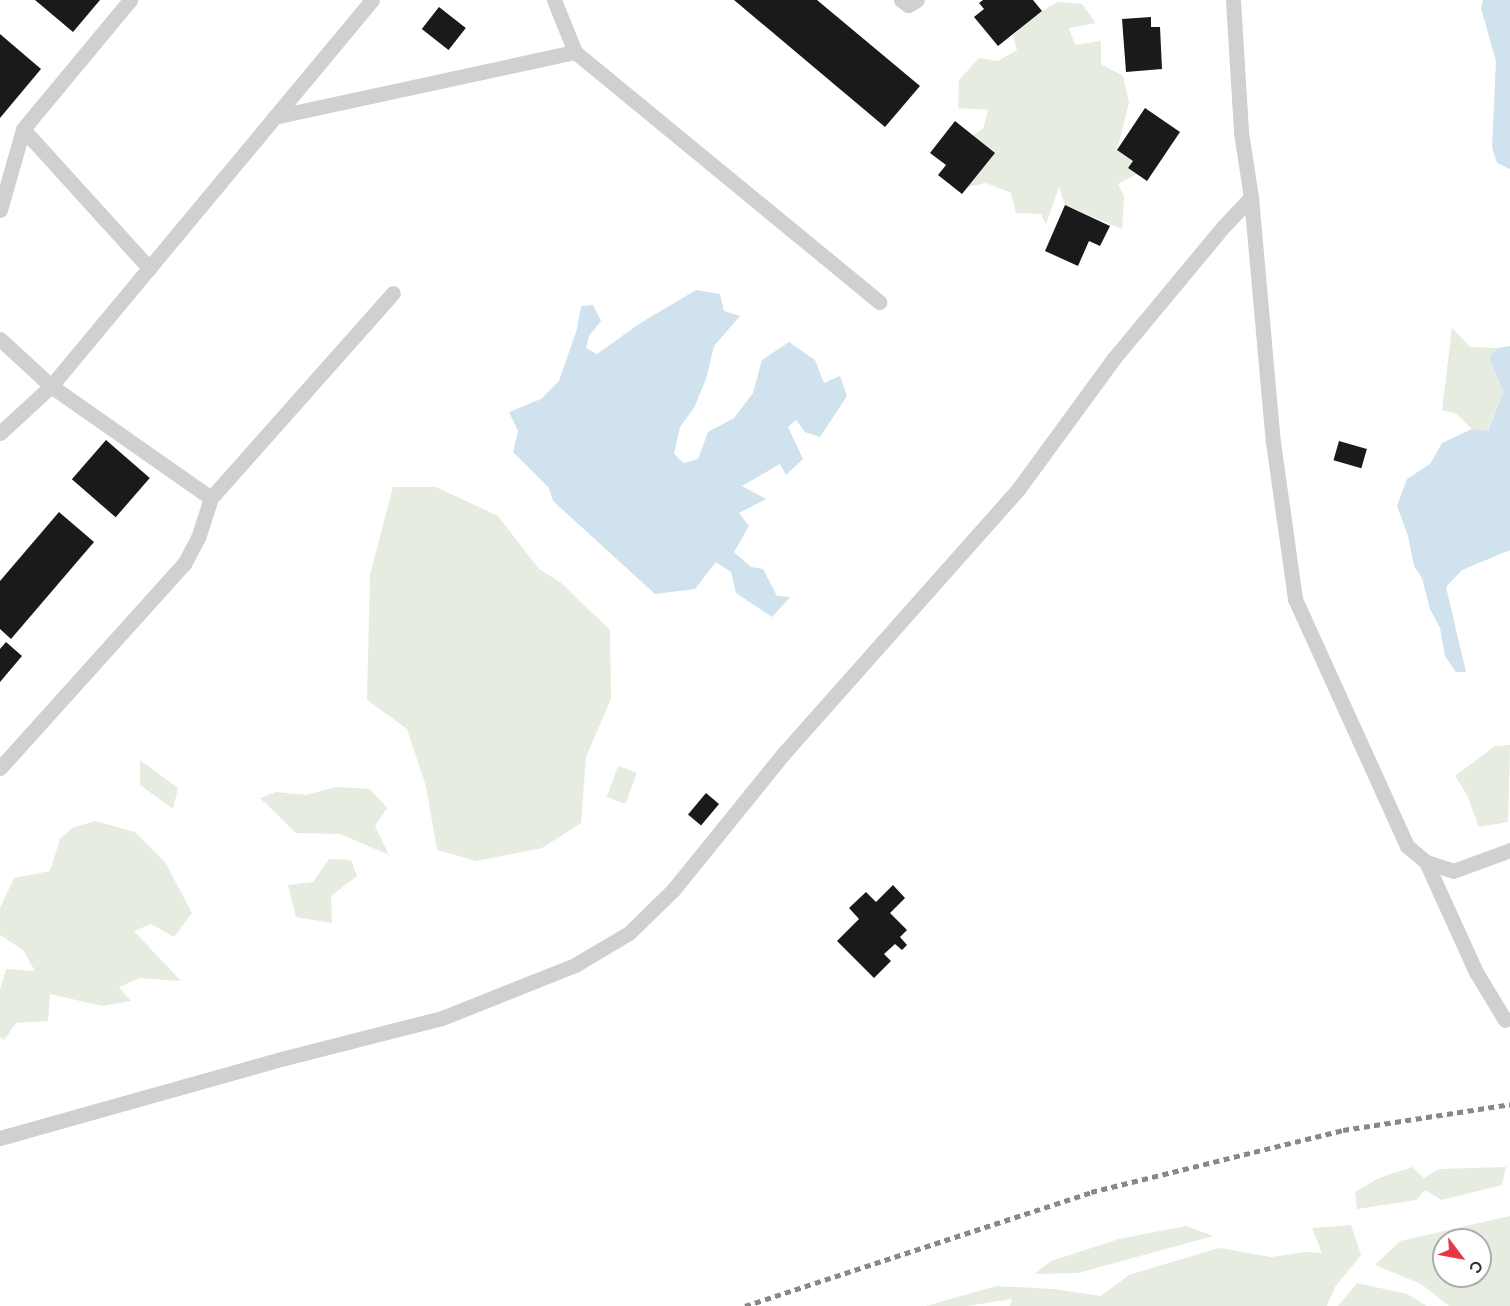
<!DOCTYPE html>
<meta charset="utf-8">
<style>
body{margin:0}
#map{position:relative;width:1510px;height:1306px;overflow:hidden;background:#fff;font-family:Raleway,sans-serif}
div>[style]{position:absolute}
.green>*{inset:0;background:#e6ecdf;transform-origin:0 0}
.water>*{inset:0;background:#cfe2ee}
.building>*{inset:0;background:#1a1a1a;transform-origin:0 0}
.service>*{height:15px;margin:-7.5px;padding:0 7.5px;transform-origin:7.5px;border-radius:7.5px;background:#d0d0d0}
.rail>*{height:4.5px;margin-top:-2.25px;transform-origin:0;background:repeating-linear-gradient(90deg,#888 0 6px,transparent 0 10.5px)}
span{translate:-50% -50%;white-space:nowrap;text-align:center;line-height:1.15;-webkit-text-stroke:6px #fff;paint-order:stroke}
.north{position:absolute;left:1432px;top:1228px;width:60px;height:60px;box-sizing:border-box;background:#fff;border:2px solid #adadad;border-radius:50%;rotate:122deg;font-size:16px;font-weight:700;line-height:24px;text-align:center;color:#333}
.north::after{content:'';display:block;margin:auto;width:21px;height:27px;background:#e63946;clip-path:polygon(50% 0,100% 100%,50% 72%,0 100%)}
</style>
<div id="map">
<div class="green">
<i style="clip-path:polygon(1058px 2px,1082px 4px,1096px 23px,1069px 28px,1075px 45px,1101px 41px,1101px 64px,1123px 76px,1129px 103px,1117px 150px,1133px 161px,1128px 168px,1137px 174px,1118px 184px,1124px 196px,1122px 229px,1065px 205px,1059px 187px,1046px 224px,1041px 214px,1016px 213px,1011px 193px,986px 183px,967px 187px,973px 135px,983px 129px,988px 110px,958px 108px,959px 80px,979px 58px,998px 61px,1017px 50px,1013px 35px,1042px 11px)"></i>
<i style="clip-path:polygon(1452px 328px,1470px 347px,1498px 348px,1489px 357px,1503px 392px,1487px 432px,1472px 429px,1457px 414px,1442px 410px)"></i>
<i style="clip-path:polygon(393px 487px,436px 487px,498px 516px,539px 569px,560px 582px,610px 630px,611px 699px,586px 757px,581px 823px,542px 848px,476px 861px,437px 850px,426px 786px,407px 729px,367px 700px,370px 575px)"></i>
<i style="clip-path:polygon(1510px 745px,1508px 822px,1479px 827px,1467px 795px,1455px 776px,1495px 746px)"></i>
<i style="clip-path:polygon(140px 760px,178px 788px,173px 809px,140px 785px)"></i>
<i style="left:618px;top:766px;width:20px;height:33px;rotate:20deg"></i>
<i style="clip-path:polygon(336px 787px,370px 789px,387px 808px,375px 826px,389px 855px,340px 834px,296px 833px,260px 798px,276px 792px,306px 795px)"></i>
<i style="clip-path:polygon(95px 821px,135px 832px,165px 862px,192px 913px,174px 937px,151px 924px,134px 931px,181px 981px,140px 978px,119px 987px,131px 1001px,102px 1006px,50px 994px,48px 1021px,16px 1023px,4px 1040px,0 1037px,0 990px,6px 969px,35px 971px,23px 950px,0 935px,0 908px,14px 878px,50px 871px,60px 839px,72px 828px)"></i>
<i style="clip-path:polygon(329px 859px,351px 860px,357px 876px,331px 896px,332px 923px,296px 917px,288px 885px,313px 882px)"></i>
<i style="clip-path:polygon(1412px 1167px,1424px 1178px,1439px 1169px,1506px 1167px,1502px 1185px,1442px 1200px,1425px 1190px,1416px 1200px,1357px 1209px,1355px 1192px,1379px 1178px)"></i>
<i style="clip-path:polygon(evenodd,1510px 1216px,1510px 1306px,1449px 1306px,1421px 1284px,1375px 1265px,1400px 1241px,1510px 1216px,1444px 1240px,1480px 1240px,1480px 1276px,1444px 1276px,1444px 1240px)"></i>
<i style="clip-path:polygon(1351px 1225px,1361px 1255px,1335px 1287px,1327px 1306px,1010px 1306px,1012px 1299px,968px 1306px,926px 1306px,996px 1286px,1053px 1289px,1101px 1296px,1129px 1275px,1219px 1248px,1271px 1257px,1305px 1252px,1322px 1253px,1312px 1228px)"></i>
<i style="clip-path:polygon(1186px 1226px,1213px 1236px,1078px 1273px,1034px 1274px,1051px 1261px,1119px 1239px)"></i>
<i style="clip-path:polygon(1357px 1283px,1407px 1294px,1427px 1306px,1338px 1306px)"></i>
</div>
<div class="water">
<i style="clip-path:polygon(1483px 0,1510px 0,1510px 169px,1497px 163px,1492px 147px,1496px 61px,1481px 8px)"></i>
<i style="clip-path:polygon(696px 290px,720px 294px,724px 311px,740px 316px,714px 346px,706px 379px,694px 408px,680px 427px,674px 454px,684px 463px,698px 459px,708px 432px,734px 418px,753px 393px,762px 360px,789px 342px,815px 360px,824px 383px,840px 376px,847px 396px,820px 437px,805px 432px,796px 420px,788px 427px,803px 459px,786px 475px,780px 464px,742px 486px,766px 499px,739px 513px,749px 526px,734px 552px,751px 567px,763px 569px,777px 596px,790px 597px,772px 617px,736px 593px,731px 572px,716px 562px,695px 589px,655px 594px,553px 501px,549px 488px,513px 452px,518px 431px,509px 412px,541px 399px,559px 381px,577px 329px,581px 306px,593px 305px,601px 321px,589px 336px,586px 348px,597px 354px,639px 324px)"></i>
<i style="clip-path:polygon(1510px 346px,1510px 550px,1462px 570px,1446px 587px,1466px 672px,1456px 672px,1445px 656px,1440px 628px,1430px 609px,1422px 578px,1414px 566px,1408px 536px,1397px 506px,1407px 479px,1430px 464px,1442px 443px,1472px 429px,1488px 431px,1503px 392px,1489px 357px,1498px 348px)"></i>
</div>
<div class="building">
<i style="clip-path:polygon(35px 0,100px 0,73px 32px)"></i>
<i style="clip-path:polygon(734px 0,817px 0,920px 86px,885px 127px)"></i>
<i style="clip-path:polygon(983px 0,1033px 0,1042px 11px,998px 46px,974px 17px,984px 9px,979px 3px)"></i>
<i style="left:439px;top:7px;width:34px;height:28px;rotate:38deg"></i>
<i style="clip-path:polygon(1151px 17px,1151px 27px,1160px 27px,1162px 69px,1126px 72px,1122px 19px)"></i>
<i style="clip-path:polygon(0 34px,41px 69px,0 118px)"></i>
<i style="clip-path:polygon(1145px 108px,1180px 132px,1147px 181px,1128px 168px,1133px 161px,1117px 150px)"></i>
<i style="clip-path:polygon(955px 121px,995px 153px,962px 194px,938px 175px,946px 165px,930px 153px)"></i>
<i style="clip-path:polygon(1065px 205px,1110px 226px,1100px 246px,1089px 241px,1078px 266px,1045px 251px)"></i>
<i style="left:106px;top:440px;width:58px;height:52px;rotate:41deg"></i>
<i style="left:1339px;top:441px;width:29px;height:20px;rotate:16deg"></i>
<i style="clip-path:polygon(59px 512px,94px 542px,11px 639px,0 629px,0 581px)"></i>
<i style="clip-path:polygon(6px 642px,22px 656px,0 682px,0 649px)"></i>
<i style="left:706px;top:793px;width:17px;height:28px;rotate:40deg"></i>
<i style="clip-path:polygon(893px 885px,905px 898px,890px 913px,907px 930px,900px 937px,907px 945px,902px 950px,895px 944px,884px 954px,891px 961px,874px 978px,837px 941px,859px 919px,849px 908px,866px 892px,876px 902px)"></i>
</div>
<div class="service">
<i style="left:554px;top:0;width:56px;rotate:68deg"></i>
<i style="left:575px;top:52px;width:394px;rotate:39.4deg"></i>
<i style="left:901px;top:0;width:9px;rotate:36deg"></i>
<i style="left:908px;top:5px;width:10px;rotate:-29deg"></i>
<i style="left:1233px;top:0;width:132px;rotate:86.5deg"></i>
<i style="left:1241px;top:132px;width:66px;rotate:81.3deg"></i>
<i style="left:1251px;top:197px;width:246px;rotate:84.9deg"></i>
<i style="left:1273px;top:442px;width:159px;rotate:82deg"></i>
<i style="left:1295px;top:599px;width:271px;rotate:65.6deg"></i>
<i style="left:1407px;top:846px;width:25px;rotate:40deg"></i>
<i style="left:1426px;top:862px;width:28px;rotate:18deg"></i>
<i style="left:1453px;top:871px;width:61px;rotate:-20.2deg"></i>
<i style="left:274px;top:117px;width:308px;rotate:-12.2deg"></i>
<i style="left:23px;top:129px;width:188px;rotate:47.8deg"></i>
<i style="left:0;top:210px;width:84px;rotate:-74.1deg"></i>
<i style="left:23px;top:129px;width:168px;rotate:-50.3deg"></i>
<i style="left:0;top:339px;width:69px;rotate:42.7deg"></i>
<i style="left:51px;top:386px;width:195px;rotate:35deg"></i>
<i style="left:0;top:433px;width:69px;rotate:-42.7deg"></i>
<i style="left:51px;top:386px;width:502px;rotate:-50.25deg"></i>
<i style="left:0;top:768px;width:275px;rotate:-48deg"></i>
<i style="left:184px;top:564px;width:30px;rotate:-62deg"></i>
<i style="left:198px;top:538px;width:42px;rotate:-72deg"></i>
<i style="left:211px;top:498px;width:274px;rotate:-48.4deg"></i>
<i style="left:1426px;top:862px;width:121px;rotate:65.6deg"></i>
<i style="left:1476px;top:972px;width:56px;rotate:58.9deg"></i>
<i style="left:0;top:1138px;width:296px;rotate:-15.7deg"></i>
<i style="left:285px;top:1058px;width:162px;rotate:-14.3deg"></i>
<i style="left:442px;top:1018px;width:143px;rotate:-21.7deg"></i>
<i style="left:575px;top:965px;width:63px;rotate:-30.7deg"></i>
<i style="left:629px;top:933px;width:62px;rotate:-44.3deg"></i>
<i style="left:673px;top:890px;width:176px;rotate:-51deg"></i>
<i style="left:784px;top:753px;width:354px;rotate:-48.4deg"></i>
<i style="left:1019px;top:488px;width:162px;rotate:-53.8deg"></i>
<i style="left:1115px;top:357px;width:169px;rotate:-50.3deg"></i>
<i style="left:1223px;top:227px;width:41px;rotate:-47deg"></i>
</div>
<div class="rail">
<i style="left:745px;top:1306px;width:364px;rotate:-18.2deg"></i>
<i style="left:1091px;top:1192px;width:260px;rotate:-13.8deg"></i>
<i style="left:1343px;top:1130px;width:169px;rotate:-8.8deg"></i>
</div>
<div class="north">С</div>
</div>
